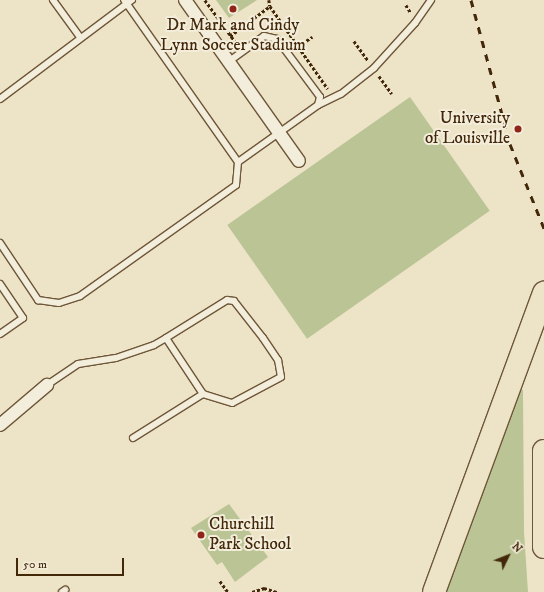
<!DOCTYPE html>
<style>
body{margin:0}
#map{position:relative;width:544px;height:592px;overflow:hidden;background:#ede4c7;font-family:"IM FELL DW Pica",serif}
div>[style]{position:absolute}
.green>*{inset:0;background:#bac494;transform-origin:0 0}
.path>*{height:2.5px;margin-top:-1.25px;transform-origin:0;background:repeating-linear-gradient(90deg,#432709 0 3px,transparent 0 5px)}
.roads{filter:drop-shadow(1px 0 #6e5638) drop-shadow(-1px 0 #6e5638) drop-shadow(0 1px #6e5638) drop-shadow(0 -1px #6e5638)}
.service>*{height:6px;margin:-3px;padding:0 3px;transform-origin:3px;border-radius:3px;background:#f3eddb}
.minor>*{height:12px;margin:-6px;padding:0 6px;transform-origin:6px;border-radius:6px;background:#f3eddb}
.motorway>*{height:22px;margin:-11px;padding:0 11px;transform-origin:11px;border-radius:11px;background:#ede4c7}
.rail>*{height:3px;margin-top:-1.5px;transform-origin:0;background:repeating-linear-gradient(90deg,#432709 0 7px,transparent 0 14px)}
.dots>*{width:11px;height:11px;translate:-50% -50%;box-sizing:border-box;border:2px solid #f3eddb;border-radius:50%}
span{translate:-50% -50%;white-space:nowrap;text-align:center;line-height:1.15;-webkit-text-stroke:4px #f3eddb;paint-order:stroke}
.poi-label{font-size:17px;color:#432709}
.right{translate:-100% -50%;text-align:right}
.left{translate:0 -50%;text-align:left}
.north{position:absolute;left:488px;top:536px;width:40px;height:40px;-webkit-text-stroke:3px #f3eddb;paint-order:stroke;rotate:47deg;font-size:11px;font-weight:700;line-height:16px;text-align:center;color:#432709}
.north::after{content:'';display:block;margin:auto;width:14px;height:18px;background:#432709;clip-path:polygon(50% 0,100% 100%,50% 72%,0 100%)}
.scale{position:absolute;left:16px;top:558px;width:108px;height:18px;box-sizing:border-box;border:2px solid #432709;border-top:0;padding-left:5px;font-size:12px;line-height:14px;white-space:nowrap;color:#432709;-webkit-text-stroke:3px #f3eddb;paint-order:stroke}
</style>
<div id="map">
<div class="green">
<i style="clip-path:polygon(216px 0,257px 0,229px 18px)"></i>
<i style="left:410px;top:97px;width:139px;height:223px;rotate:55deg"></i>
<i style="clip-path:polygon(520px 389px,523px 390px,524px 532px,528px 592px,441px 592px)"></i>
<i style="clip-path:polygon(229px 504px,268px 557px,235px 582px,222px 562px,217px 565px,191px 528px)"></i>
</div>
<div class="path">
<i style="left:205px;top:0;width:54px;rotate:54deg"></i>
<i style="left:269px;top:0;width:6px;rotate:81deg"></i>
<i style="left:270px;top:6px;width:101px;rotate:55.1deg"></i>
<i style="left:406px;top:5px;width:9px;rotate:58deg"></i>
<i style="left:230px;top:36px;width:50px;rotate:-36.9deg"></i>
<i style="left:354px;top:41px;width:24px;rotate:54deg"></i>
<i style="left:298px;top:46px;width:17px;rotate:-33deg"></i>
<i style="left:379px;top:76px;width:22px;rotate:54deg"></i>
<i style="left:220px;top:581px;width:14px;rotate:54deg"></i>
<i style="left:252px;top:592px;width:13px;rotate:-18deg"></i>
<i style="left:264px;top:588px;width:14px;rotate:17deg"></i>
</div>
<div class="roads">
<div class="service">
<i style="left:53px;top:0;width:46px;rotate:53.9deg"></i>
<i style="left:228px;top:62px;width:44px;rotate:-35.8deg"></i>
<i style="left:264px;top:36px;width:13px;rotate:13deg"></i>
<i style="left:277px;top:39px;width:72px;rotate:53.4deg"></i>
<i style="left:320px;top:97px;width:8px;rotate:104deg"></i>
<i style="left:318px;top:105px;width:98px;rotate:144.5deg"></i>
<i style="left:0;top:99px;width:165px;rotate:-36.9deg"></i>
<i style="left:318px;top:105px;width:25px;rotate:-26deg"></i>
<i style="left:341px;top:94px;width:42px;rotate:-38.2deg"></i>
<i style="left:374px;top:68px;width:61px;rotate:-47.7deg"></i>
<i style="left:415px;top:23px;width:28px;rotate:-55deg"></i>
<i style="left:0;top:243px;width:69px;rotate:56.3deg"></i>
<i style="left:38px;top:300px;width:21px;rotate:8deg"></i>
<i style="left:59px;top:303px;width:22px;rotate:-18deg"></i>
<i style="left:80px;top:296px;width:191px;rotate:-35.4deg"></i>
<i style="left:236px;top:185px;width:23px;rotate:-85deg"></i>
<i style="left:238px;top:162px;width:198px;rotate:-125.1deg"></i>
<i style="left:0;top:284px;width:41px;rotate:55.9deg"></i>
<i style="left:23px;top:318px;width:28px;rotate:145deg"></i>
<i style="left:47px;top:385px;width:37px;rotate:-34deg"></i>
<i style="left:78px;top:364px;width:38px;rotate:-9deg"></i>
<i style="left:116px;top:358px;width:40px;rotate:-18.9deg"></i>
<i style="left:154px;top:345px;width:14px;rotate:-30deg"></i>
<i style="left:166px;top:338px;width:72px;rotate:-31.9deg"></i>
<i style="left:227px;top:300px;width:7px;rotate:8deg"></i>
<i style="left:234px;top:301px;width:47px;rotate:51.9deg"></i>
<i style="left:263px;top:338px;width:27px;rotate:56deg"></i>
<i style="left:278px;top:360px;width:17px;rotate:80deg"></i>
<i style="left:281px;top:377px;width:55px;rotate:152deg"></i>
<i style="left:232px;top:403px;width:30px;rotate:-163deg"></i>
<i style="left:203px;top:394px;width:67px;rotate:-123.5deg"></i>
<i style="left:133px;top:438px;width:83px;rotate:-32.2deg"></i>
<i style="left:62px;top:592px;width:4px;rotate:-34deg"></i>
</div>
<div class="minor">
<i style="left:185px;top:0;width:197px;rotate:54.7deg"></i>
<i style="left:0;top:425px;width:62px;rotate:-40.4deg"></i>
</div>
<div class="motorway">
<i style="left:544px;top:451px;width:96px;rotate:90deg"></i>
<i style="left:434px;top:592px;width:319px;rotate:-69.8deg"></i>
</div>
</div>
<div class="rail">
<i style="left:471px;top:0;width:149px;rotate:74.8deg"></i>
<i style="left:510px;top:144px;width:91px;rotate:68deg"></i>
</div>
<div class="dots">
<i style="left:233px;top:9px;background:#8f2418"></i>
<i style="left:518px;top:129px;background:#8f2418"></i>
<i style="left:201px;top:535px;background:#8f2418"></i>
</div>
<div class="poi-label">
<span style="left:233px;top:36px">Dr Mark and Cindy<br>Lynn Soccer Stadium</span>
<span class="right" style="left:510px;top:129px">University<br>of Louisville</span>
<span class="left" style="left:209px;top:535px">Churchill<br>Park School</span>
</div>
<div class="north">N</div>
<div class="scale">50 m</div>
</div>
